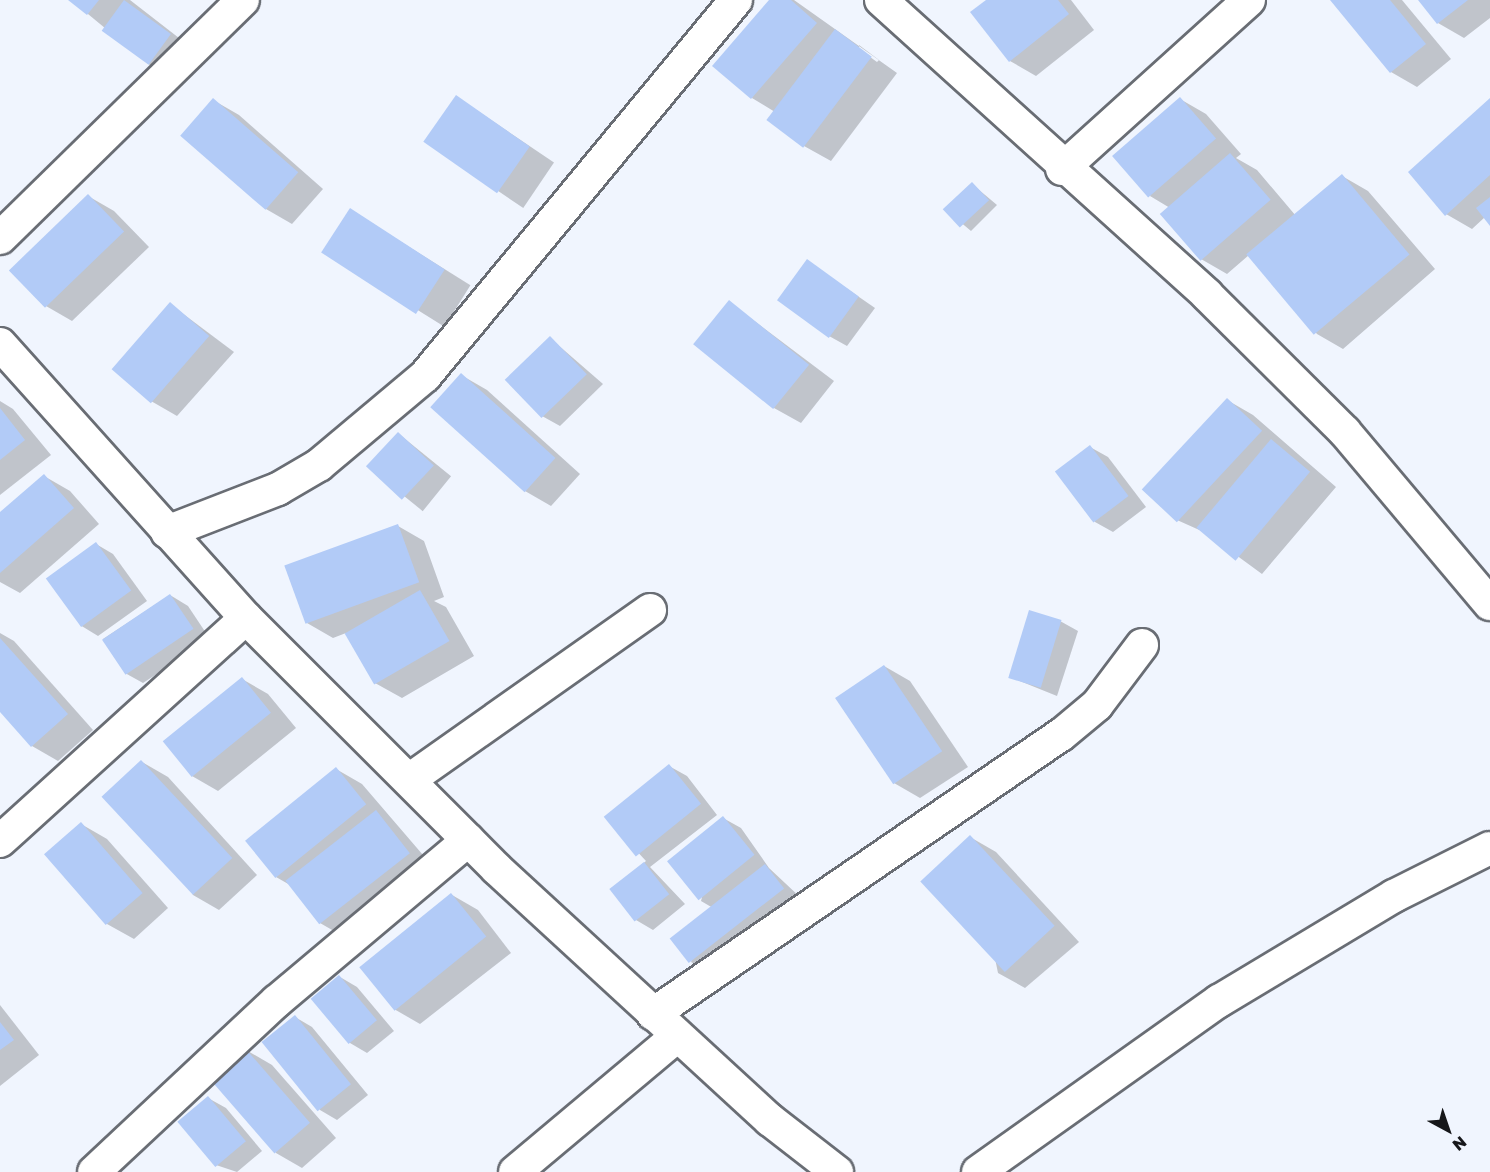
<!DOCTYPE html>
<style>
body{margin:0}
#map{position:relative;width:1490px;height:1172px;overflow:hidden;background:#f0f5fe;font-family:"Golos Text",sans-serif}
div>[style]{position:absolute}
.shadow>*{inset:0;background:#0003;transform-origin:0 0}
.building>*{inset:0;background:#b2cbf7;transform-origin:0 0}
.roads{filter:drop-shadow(2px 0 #696d74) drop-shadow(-2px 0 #696d74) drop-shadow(0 2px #696d74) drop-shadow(0 -2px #696d74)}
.minor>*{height:32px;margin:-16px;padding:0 16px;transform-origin:16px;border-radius:16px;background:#fff}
span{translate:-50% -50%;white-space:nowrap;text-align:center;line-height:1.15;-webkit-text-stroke:5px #f0f5fe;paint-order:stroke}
.north{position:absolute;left:1418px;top:1100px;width:60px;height:60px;-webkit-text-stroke:4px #f0f5fe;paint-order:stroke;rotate:140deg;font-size:16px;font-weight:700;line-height:24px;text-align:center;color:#16171a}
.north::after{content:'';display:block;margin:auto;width:21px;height:27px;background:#16171a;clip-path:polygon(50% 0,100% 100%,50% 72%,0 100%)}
</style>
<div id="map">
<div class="shadow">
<i style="clip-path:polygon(71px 0,130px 0,188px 45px,163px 76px)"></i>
<i style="clip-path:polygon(evenodd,771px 0,794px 0,897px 73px,831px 161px,804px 146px,775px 112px,752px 98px,771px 0,859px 45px,879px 60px,877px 62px,859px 49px,859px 45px)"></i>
<i style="clip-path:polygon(988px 0,1071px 0,1094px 30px,1036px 76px,1010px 61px)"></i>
<i style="clip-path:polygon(1332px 0,1402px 0,1451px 59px,1417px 87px,1391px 72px)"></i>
<i style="clip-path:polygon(1420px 0,1490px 0,1490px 18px,1464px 38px,1438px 23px)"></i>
<i style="left:457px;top:97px;width:117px;height:55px;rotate:34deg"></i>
<i style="clip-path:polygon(1180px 99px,1206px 114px,1241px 154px,1236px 158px,1257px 170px,1296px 216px,1342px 176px,1368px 191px,1435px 269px,1343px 349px,1317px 334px,1249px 255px,1227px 274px,1201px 259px,1162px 214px,1170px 208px,1150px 196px)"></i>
<i style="clip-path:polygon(213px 100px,239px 115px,323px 189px,292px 224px,266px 209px,182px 136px)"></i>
<i style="clip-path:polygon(1490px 100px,1490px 223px,1485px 217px,1472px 229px,1446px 214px)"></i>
<i style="clip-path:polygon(972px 184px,997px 205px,971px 231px,946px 210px)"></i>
<i style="clip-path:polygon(88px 196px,114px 211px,149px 247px,72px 321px,46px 306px)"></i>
<i style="left:350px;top:210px;width:142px;height:49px;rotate:32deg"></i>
<i style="clip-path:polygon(807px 261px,875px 308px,847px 346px,829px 336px)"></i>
<i style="clip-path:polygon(729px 302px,834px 381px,801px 423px,774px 408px)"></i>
<i style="clip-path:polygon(170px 304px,234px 352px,177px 416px,151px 401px)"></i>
<i style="clip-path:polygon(550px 338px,603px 384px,560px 426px,542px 416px)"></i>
<i style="clip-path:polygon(461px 375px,487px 390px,580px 474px,551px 506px,525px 491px,432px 407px)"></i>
<i style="clip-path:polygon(1227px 400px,1253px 415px,1336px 487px,1262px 574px,1206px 533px,1177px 520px,1144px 489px)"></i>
<i style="clip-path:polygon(0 401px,13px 409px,51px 455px,0 495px)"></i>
<i style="left:399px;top:434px;width:67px;height:45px;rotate:39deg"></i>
<i style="clip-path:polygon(1090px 447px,1108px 457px,1146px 507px,1113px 532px,1095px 522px,1057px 473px)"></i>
<i style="clip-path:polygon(44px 476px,70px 491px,99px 524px,20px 593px,0 582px,0 514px)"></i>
<i style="clip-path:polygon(398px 526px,424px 541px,444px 597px,434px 601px,446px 607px,474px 656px,402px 698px,375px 683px,346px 633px,333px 638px,307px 623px)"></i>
<i style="clip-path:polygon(96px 544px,113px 554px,147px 601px,98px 636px,80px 625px)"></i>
<i style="clip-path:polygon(170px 595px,188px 606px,210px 639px,143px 683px,125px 673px,103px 639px)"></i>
<i style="clip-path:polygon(1060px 621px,1078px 631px,1057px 696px,1010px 677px)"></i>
<i style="clip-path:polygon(0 633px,14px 641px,93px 730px,58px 761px,32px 746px,0 710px)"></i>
<i style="clip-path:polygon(884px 666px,910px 681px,968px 767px,920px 798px,894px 783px,837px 698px)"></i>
<i style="clip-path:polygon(242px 679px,268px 694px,296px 728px,218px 791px,192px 776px,164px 741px)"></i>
<i style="clip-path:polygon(142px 762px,168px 777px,257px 875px,219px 910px,193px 895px)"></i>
<i style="clip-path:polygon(669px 766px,687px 776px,717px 815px,650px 867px,685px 904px,653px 930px,636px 920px,612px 889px,646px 861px,605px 817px)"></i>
<i style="clip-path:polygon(336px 769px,362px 784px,435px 869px,346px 938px,320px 923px,290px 885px,276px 877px)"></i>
<i style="clip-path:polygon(723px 818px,741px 828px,769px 868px,801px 898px,708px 972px,691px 962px,713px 908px,701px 901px)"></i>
<i style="clip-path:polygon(81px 824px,107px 839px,168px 908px,134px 939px,107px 924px)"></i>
<i style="clip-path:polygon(970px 837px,996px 852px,1079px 942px,1025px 988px,998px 973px)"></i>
<i style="clip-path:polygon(452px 895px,478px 910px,511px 953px,420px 1024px,394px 1009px,361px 967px)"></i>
<i style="clip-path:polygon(340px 977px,357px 987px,394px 1031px,367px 1053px,350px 1043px)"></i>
<i style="clip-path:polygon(0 1005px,39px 1055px,0 1086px)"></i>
<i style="clip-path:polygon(295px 1017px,312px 1027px,368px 1095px,337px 1120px,320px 1110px)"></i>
<i style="clip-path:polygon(246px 1050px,272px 1065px,336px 1138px,302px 1168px,276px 1153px)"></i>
<i style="clip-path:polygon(208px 1098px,226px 1108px,262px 1151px,237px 1172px,216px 1165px)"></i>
</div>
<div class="building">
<i style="clip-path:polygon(68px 0,99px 0,87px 15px)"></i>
<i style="left:124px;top:0;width:58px;height:38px;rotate:36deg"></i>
<i style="clip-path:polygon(769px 0,791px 0,817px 23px,751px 99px,712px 66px)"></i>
<i style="clip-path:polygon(986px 0,1058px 0,1069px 14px,1009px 62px,970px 12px)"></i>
<i style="clip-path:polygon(1330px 0,1390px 0,1426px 44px,1390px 73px)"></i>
<i style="clip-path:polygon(1418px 0,1468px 0,1437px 24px)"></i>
<i style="left:835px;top:29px;width:46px;height:114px;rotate:37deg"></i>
<i style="left:456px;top:95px;width:90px;height:57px;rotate:35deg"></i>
<i style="left:1180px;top:97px;width:55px;height:90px;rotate:49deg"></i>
<i style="left:213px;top:98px;width:113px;height:50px;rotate:41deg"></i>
<i style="clip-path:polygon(1490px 98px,1490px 175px,1445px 216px,1408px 172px)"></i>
<i style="left:1230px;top:153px;width:62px;height:93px;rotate:49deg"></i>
<i style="left:1342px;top:174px;width:105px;height:125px;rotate:50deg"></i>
<i style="left:972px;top:182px;width:25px;height:40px;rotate:47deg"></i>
<i style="left:88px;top:194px;width:52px;height:110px;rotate:46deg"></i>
<i style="clip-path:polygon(1490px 197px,1490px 226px,1476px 208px)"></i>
<i style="left:350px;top:208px;width:113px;height:53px;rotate:33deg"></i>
<i style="left:807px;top:259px;width:64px;height:51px;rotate:36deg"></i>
<i style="left:729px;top:300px;width:103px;height:57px;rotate:39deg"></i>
<i style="left:170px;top:302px;width:52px;height:89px;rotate:41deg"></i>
<i style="left:550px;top:336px;width:53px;height:63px;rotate:46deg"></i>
<i style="left:461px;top:373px;width:127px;height:46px;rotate:42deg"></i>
<i style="left:1227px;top:398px;width:48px;height:125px;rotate:43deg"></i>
<i style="clip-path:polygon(0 408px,25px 440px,0 460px)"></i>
<i style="left:398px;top:432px;width:49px;height:47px;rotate:43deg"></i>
<i style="left:1271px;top:439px;width:51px;height:116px;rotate:40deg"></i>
<i style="left:1090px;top:445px;width:64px;height:44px;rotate:53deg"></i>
<i style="clip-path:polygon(44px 474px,74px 508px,0 573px,0 512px)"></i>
<i style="left:398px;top:524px;width:62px;height:121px;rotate:70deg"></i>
<i style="left:96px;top:542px;width:60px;height:62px;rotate:54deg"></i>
<i style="left:420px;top:590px;width:59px;height:87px;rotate:60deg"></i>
<i style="left:170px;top:594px;width:42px;height:82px;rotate:56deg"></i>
<i style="left:1029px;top:610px;width:34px;height:71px;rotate:17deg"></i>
<i style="clip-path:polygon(0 638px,68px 714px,31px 747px,0 712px)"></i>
<i style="left:884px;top:665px;width:104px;height:59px;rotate:56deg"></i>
<i style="left:242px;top:677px;width:46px;height:102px;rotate:51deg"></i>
<i style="left:141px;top:760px;width:134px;height:54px;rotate:47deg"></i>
<i style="left:669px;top:764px;width:51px;height:84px;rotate:51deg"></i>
<i style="left:336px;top:767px;width:48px;height:117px;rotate:51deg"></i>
<i style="left:376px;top:810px;width:55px;height:115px;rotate:52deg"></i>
<i style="left:723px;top:816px;width:50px;height:72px;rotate:51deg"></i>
<i style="left:81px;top:822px;width:94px;height:49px;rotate:49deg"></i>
<i style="left:970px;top:835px;width:124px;height:68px;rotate:47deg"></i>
<i style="left:644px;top:862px;width:41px;height:44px;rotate:52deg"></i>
<i style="left:765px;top:864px;width:31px;height:121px;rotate:52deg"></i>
<i style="left:451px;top:893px;width:56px;height:118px;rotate:51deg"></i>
<i style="left:339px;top:975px;width:59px;height:37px;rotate:50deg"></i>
<i style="left:295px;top:1015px;width:89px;height:43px;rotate:51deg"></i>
<i style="clip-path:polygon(0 1022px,14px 1040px,0 1050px)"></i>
<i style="left:245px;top:1048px;width:99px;height:47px;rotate:49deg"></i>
<i style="left:208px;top:1096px;width:59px;height:40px;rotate:50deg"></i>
</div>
<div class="roads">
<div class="minor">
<i style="left:881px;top:0;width:440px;rotate:42.1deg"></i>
<i style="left:1207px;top:295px;width:194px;rotate:44.8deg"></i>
<i style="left:1345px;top:432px;width:225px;rotate:49.9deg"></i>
<i style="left:1062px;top:169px;width:252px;rotate:-42.1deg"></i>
<i style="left:0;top:238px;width:340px;rotate:-44.4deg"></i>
<i style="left:0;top:344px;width:368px;rotate:48.1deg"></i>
<i style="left:246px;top:618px;width:355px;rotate:45deg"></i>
<i style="left:497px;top:869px;width:371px;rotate:42.6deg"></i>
<i style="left:770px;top:1120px;width:85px;rotate:37.8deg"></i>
<i style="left:167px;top:532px;width:119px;rotate:-21.2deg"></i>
<i style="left:278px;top:489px;width:48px;rotate:-30.3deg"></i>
<i style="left:319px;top:465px;width:138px;rotate:-40deg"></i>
<i style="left:425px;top:376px;width:488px;rotate:-50.4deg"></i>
<i style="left:409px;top:780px;width:295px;rotate:-35.2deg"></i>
<i style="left:0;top:841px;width:332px;rotate:-42.2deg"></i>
<i style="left:653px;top:1014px;width:494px;rotate:-34.4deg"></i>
<i style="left:1061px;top:735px;width:47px;rotate:-39.8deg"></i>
<i style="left:1097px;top:705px;width:75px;rotate:-53.1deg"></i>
<i style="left:94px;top:1172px;width:250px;rotate:-43.1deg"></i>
<i style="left:277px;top:1001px;width:250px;rotate:-40.1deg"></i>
<i style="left:515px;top:1172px;width:212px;rotate:-40deg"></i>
<i style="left:978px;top:1172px;width:296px;rotate:-35.4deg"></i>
<i style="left:1219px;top:1001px;width:204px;rotate:-31deg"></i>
<i style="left:1394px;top:896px;width:107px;rotate:-26.6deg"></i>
</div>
</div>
<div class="north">N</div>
</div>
